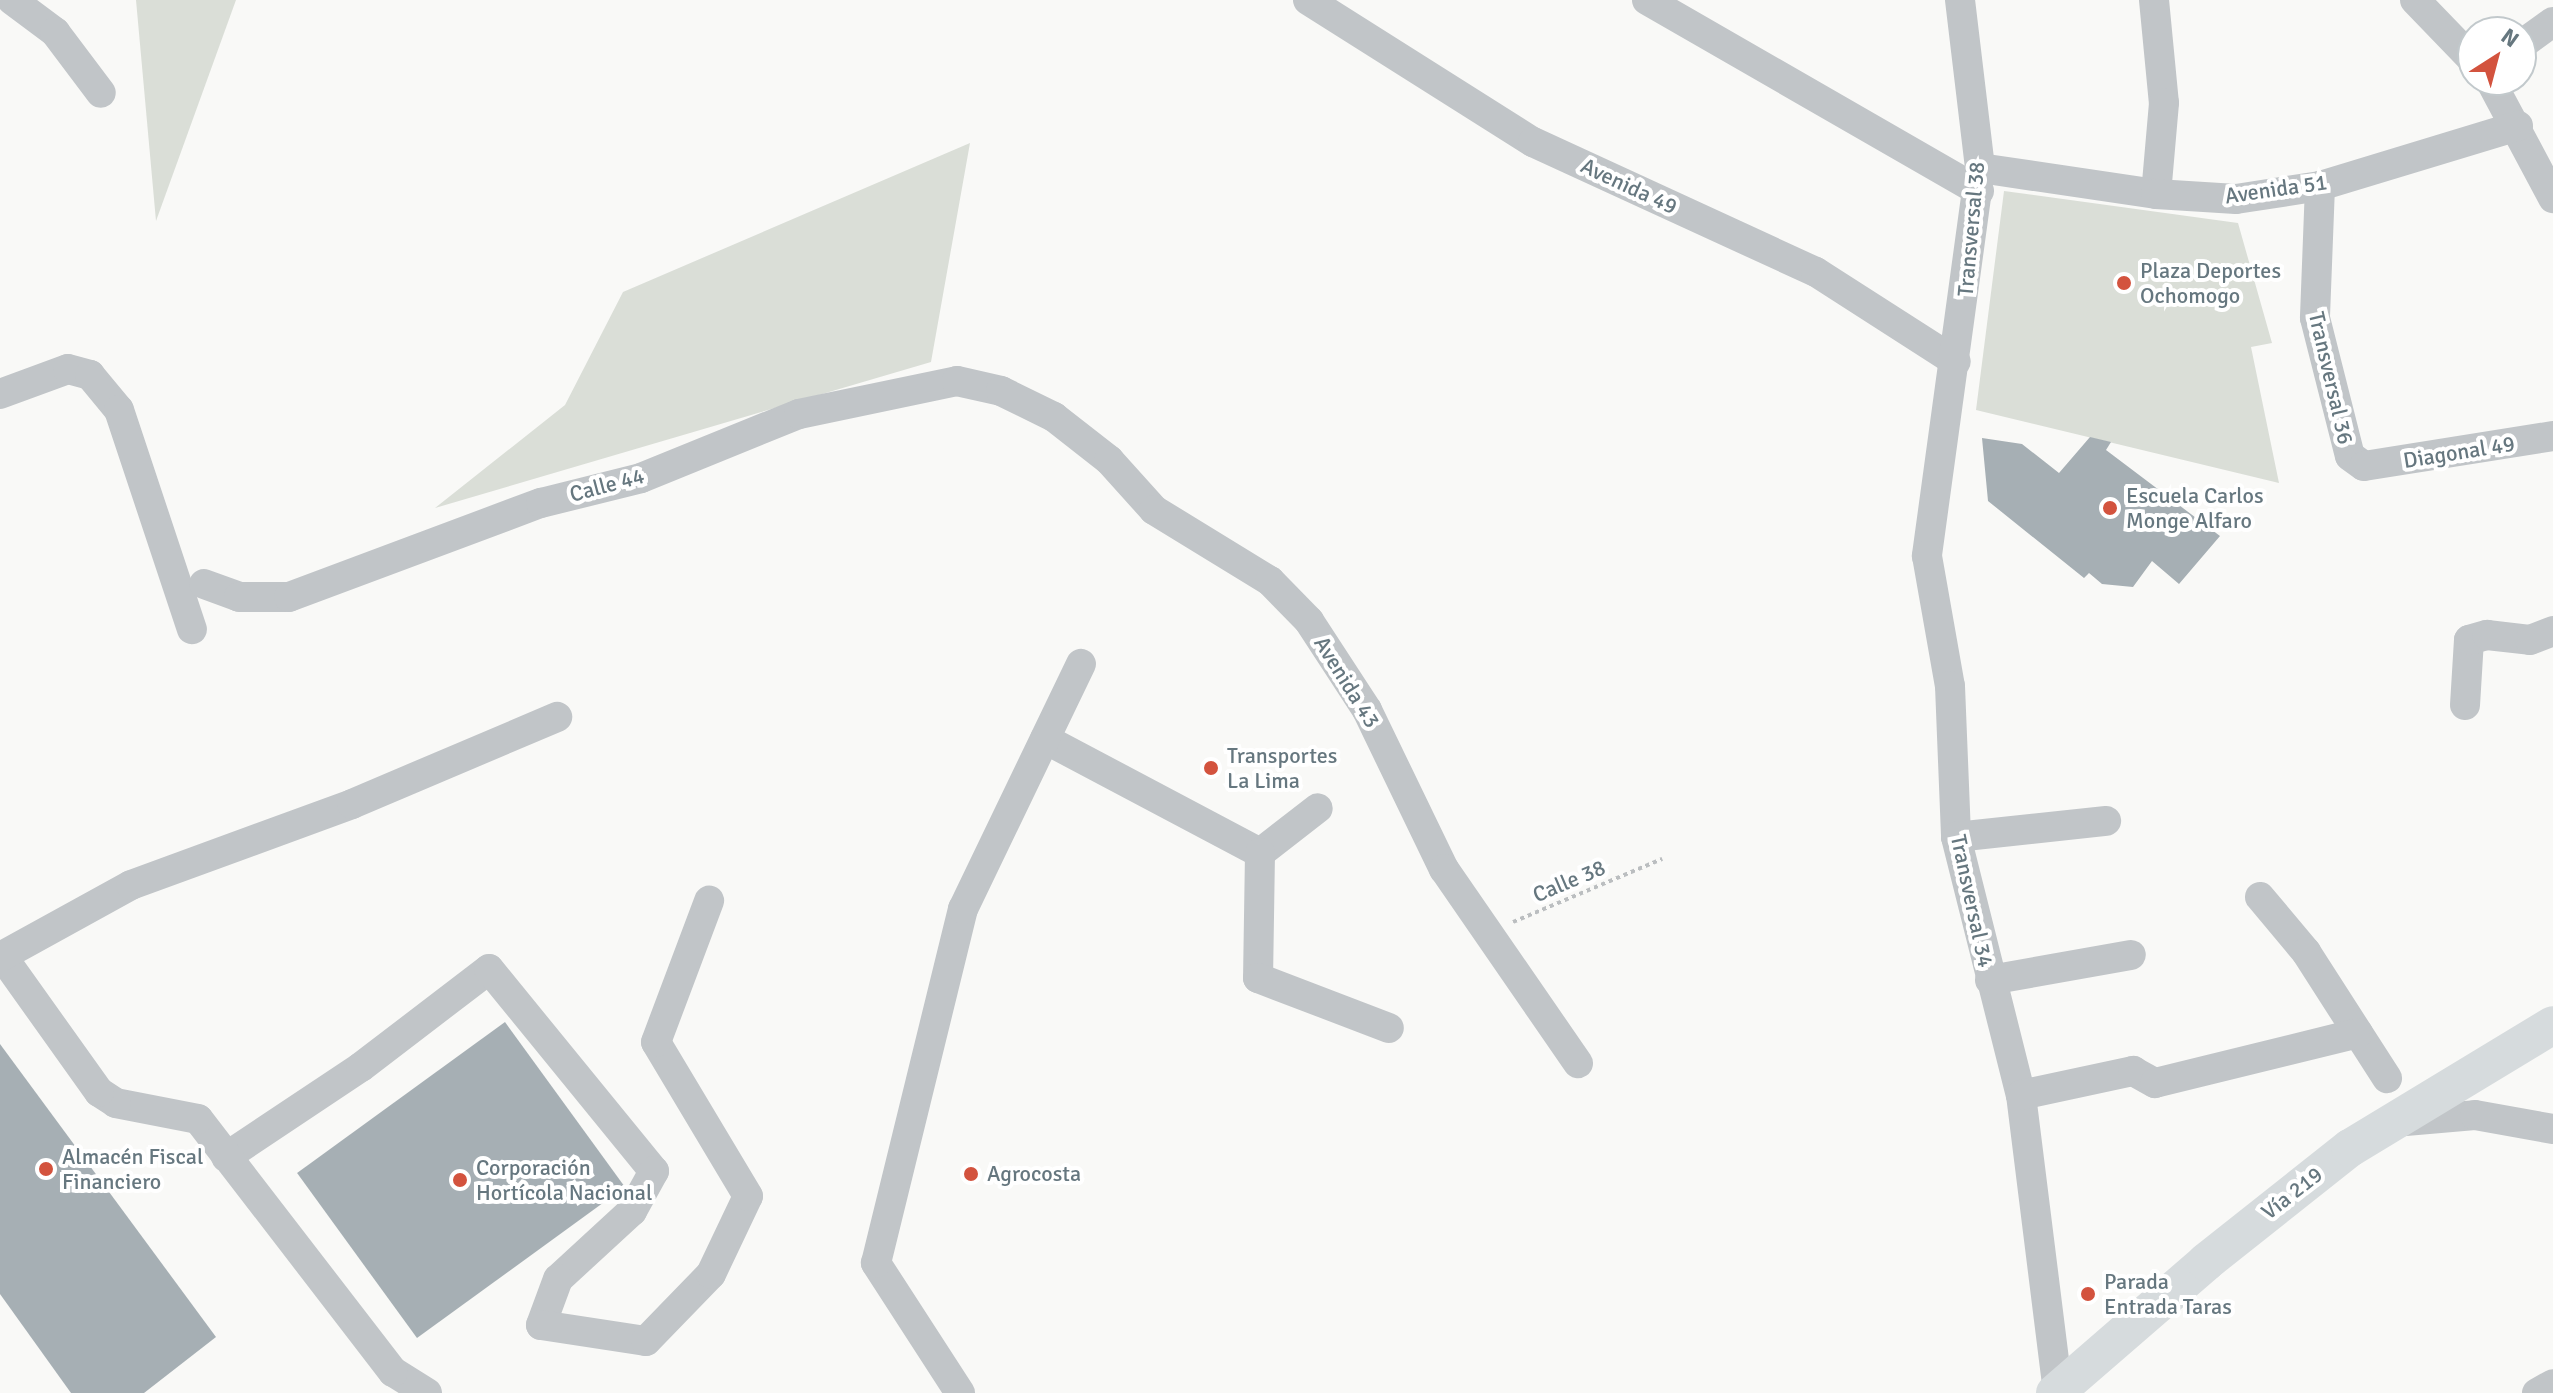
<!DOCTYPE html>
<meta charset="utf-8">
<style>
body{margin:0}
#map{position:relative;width:2553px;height:1393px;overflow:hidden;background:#f9f9f7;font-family:Signika,sans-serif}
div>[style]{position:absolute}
.green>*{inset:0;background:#daded7}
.building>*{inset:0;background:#a6afb4;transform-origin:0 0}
.path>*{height:4px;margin-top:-2px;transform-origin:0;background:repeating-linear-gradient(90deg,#bbbec0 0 4px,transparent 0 8px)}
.minor>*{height:30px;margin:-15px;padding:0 15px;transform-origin:15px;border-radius:15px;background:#c1c5c8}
.major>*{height:38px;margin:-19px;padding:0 19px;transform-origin:19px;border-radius:19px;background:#d6dbdd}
.dots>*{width:22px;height:22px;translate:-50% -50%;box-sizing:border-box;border:4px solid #fff;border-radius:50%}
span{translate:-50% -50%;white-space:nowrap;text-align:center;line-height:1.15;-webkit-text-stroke:8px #fff;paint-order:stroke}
.street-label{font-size:22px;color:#66777f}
.poi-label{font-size:22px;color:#66777f}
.left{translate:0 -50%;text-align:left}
.north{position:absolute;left:2457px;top:16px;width:80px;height:80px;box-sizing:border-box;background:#fff;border:2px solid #c2c9cc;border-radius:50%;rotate:36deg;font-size:22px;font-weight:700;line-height:32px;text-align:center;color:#66777f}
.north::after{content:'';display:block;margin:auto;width:28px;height:36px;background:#d3533e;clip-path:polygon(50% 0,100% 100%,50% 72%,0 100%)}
</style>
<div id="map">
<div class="green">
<i style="clip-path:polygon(136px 0,236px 0,156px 221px)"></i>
<i style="clip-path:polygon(970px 143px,931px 362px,435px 508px,565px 405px,623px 292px)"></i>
<i style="clip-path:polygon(2004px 191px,2238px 223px,2272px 343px,2251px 347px,2279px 483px,1976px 410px)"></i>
</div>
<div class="building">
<i style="clip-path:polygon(2090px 437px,2111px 442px,2106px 450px,2220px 536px,2179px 584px,2152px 561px,2133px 587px,2102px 584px,2089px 573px,2084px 578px,1988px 501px,1982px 438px,2022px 444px,2059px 473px)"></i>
<i style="left:505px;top:1022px;width:204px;height:257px;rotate:54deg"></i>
<i style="clip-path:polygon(0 1044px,216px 1337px,144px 1393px,71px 1393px,0 1294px)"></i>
</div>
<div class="path">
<i style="left:1513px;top:922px;width:162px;rotate:-22.9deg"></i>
</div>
<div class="minor">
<i style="left:12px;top:0;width:54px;rotate:36.7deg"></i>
<i style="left:55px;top:32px;width:76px;rotate:53deg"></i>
<i style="left:1308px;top:0;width:266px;rotate:32.3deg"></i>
<i style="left:1533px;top:142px;width:311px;rotate:24.7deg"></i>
<i style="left:1816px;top:272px;width:166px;rotate:32.7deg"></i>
<i style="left:1647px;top:0;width:383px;rotate:29.9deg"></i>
<i style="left:1960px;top:0;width:169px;rotate:83.2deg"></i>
<i style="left:1980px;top:168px;width:392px;rotate:97.8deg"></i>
<i style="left:1927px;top:556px;width:132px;rotate:80deg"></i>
<i style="left:1950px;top:686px;width:151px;rotate:87.7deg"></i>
<i style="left:1956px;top:837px;width:266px;rotate:75.9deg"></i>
<i style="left:2021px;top:1095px;width:297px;rotate:82.9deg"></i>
<i style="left:2154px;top:0;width:103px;rotate:84.5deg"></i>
<i style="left:2164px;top:103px;width:91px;rotate:95deg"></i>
<i style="left:2415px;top:0;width:83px;rotate:46deg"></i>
<i style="left:2521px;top:45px;width:39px;rotate:-36deg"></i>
<i style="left:2490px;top:80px;width:134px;rotate:61.9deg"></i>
<i style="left:1980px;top:168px;width:178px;rotate:8.4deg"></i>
<i style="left:2156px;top:194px;width:80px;rotate:3.6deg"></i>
<i style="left:2236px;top:199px;width:85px;rotate:-8.8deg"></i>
<i style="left:2320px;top:186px;width:207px;rotate:-16.9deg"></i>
<i style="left:2320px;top:186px;width:132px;rotate:92.2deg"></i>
<i style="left:2315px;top:318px;width:142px;rotate:75.8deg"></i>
<i style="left:2350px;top:456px;width:17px;rotate:36deg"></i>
<i style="left:2364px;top:466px;width:191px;rotate:-9deg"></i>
<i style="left:0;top:394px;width:72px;rotate:-20.2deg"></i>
<i style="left:68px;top:369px;width:23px;rotate:15deg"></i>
<i style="left:90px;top:375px;width:45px;rotate:50.4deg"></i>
<i style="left:119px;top:410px;width:231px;rotate:71.6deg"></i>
<i style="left:204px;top:584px;width:37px;rotate:20deg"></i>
<i style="left:239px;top:597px;width:50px"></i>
<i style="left:289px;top:597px;width:269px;rotate:-20.5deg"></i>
<i style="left:541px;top:503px;width:103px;rotate:-14deg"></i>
<i style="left:641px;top:478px;width:170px;rotate:-22.1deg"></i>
<i style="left:799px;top:414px;width:161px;rotate:-11.8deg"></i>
<i style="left:957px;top:381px;width:45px;rotate:12.8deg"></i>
<i style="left:1001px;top:391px;width:59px;rotate:26.1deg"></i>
<i style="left:1054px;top:417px;width:70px;rotate:38deg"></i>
<i style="left:1109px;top:460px;width:67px;rotate:48deg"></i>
<i style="left:1154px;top:510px;width:136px;rotate:31.5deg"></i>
<i style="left:1270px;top:581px;width:56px;rotate:45.7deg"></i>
<i style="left:1309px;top:621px;width:106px;rotate:56.9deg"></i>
<i style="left:1367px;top:710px;width:177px;rotate:64.2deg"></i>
<i style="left:1444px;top:869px;width:236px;rotate:55.4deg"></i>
<i style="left:2465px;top:705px;width:65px;rotate:-86.5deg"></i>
<i style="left:2469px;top:640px;width:19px;rotate:-16deg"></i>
<i style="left:2487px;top:635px;width:43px;rotate:6.6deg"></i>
<i style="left:2530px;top:640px;width:25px;rotate:-21deg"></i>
<i style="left:1045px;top:739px;width:243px;rotate:27.9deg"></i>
<i style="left:1260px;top:853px;width:73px;rotate:-37.8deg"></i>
<i style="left:1956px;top:837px;width:151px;rotate:-6.1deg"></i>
<i style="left:1260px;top:853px;width:125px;rotate:90.9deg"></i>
<i style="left:1258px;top:978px;width:140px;rotate:20.9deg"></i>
<i style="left:2260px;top:897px;width:72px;rotate:50.1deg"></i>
<i style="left:2306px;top:952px;width:150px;rotate:57.3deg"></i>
<i style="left:1990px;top:980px;width:143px;rotate:-10.1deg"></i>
<i style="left:2021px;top:1095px;width:115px;rotate:-12.1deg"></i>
<i style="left:2133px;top:1071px;width:25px;rotate:29deg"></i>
<i style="left:2155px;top:1083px;width:209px;rotate:-13.8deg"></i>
<i style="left:2394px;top:1122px;width:81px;rotate:-4.9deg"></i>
<i style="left:2475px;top:1115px;width:79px;rotate:10.2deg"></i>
<i style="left:226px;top:1157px;width:162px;rotate:-33.7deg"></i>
<i style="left:361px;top:1067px;width:161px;rotate:-37.4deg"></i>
<i style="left:489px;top:969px;width:261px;rotate:50.8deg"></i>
<i style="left:654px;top:1171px;width:46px;rotate:118.8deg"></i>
<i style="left:632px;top:1211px;width:100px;rotate:137.4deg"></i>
<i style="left:558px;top:1279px;width:49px;rotate:110.3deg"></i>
<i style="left:541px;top:1325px;width:106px;rotate:8.7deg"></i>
<i style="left:646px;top:1341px;width:93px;rotate:-45.9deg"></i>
<i style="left:711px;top:1274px;width:86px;rotate:-64.6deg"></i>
<i style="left:748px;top:1196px;width:179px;rotate:-120.9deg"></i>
<i style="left:656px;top:1042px;width:151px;rotate:-69.4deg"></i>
<i style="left:427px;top:1393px;width:40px;rotate:-148deg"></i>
<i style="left:393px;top:1372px;width:319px;rotate:-127.6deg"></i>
<i style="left:198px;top:1119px;width:84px;rotate:-169deg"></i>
<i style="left:116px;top:1103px;width:20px;rotate:-147deg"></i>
<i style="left:99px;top:1092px;width:167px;rotate:-125.5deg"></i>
<i style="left:2px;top:956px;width:147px;rotate:-28.8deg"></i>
<i style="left:131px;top:885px;width:235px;rotate:-20.1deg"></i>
<i style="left:352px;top:804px;width:223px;rotate:-23deg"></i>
<i style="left:960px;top:1393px;width:155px;rotate:-122.9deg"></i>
<i style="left:876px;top:1263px;width:365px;rotate:-76.2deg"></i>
<i style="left:963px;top:909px;width:272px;rotate:-64.3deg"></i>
<i style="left:2537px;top:1393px;width:18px;rotate:-29deg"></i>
</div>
<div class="major">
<i style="left:2055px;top:1393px;width:200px;rotate:-40.9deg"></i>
<i style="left:2206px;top:1262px;width:184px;rotate:-38.4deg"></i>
<i style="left:2350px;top:1148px;width:237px;rotate:-31.2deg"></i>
</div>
<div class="dots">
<i style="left:2124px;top:283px;background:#d3533e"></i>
<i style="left:2110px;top:508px;background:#d3533e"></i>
<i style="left:1211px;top:768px;background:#d3533e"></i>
<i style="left:46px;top:1169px;background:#d3533e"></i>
<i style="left:971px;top:1174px;background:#d3533e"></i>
<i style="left:460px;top:1180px;background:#d3533e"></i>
<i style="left:2088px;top:1294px;background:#d3533e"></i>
</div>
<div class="street-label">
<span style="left:1629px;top:186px;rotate:25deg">Avenida 49</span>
<span style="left:2276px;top:189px;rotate:-8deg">Avenida 51</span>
<span style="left:1971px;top:229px;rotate:-85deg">Transversal 38</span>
<span style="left:2331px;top:378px;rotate:77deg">Transversal 36</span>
<span style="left:2459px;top:452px;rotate:-9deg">Diagonal 49</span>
<span style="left:607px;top:485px;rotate:-15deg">Calle 44</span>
<span style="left:1347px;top:682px;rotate:58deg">Avenida 43</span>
<span style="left:1569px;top:881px;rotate:-23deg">Calle 38</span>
<span style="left:1972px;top:901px;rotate:78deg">Transversal 34</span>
<span style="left:2292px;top:1193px;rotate:-38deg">Vía 219</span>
</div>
<div class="poi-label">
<span class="left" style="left:2140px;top:283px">Plaza Deportes<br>Ochomogo</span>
<span class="left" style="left:2126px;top:508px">Escuela Carlos<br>Monge Alfaro</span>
<span class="left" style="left:1227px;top:768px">Transportes<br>La Lima</span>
<span class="left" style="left:62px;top:1169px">Almacén Fiscal<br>Financiero</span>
<span class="left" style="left:476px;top:1180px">Corporación<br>Hortícola Nacional</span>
<span class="left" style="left:987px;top:1174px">Agrocosta</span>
<span class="left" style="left:2104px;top:1294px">Parada<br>Entrada Taras</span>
</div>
<div class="north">N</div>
</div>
